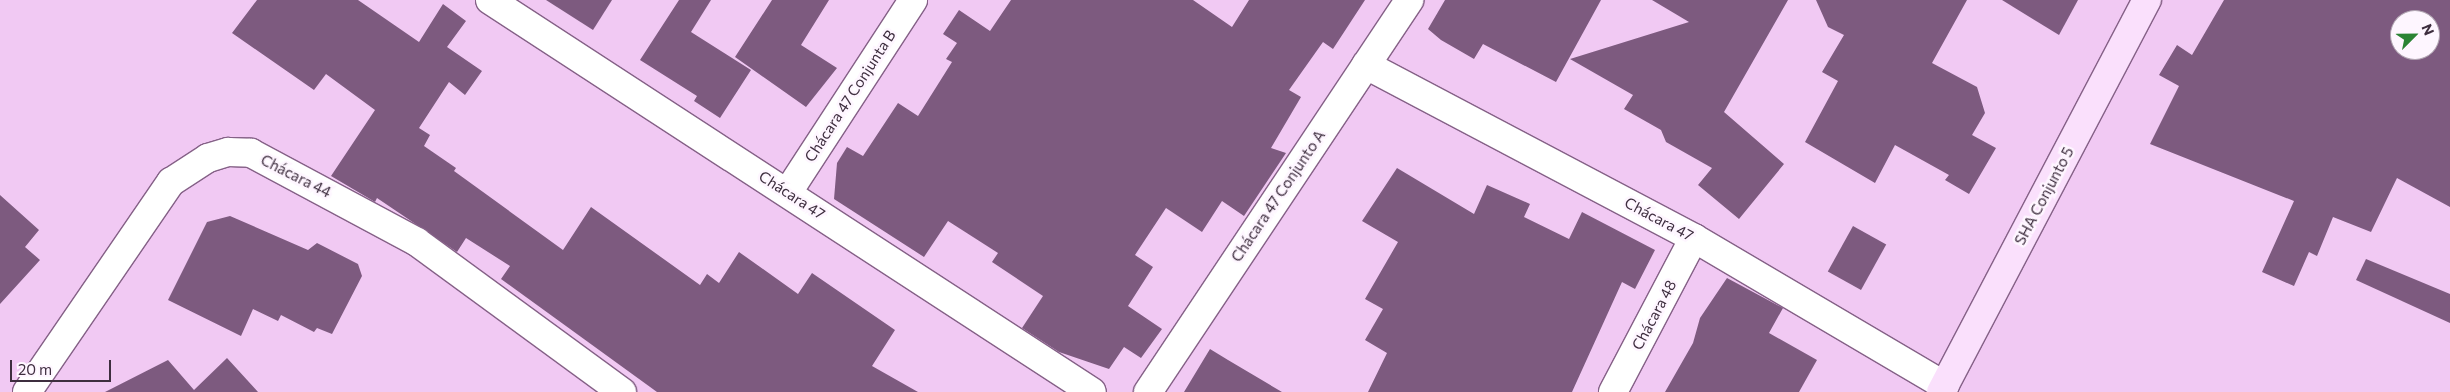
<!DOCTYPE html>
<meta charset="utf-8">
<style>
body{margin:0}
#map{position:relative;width:2450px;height:392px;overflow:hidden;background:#f1c9f3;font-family:Commissioner,sans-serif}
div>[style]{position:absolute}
.building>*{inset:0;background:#7d5a7f;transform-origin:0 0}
.roads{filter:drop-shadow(1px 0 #856187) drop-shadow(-1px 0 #856187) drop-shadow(0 1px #856187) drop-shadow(0 -1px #856187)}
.street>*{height:28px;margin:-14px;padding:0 14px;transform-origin:14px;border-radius:14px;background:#fff}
.secondary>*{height:28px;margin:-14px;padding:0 14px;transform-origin:14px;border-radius:14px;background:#fae0fc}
span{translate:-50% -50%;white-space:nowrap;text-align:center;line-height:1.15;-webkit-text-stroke:5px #fef6ff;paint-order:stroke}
.street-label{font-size:15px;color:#3e2e3f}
.north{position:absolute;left:2390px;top:10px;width:50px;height:50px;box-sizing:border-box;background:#fef6ff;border:1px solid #b1a6b2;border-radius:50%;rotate:67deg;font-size:14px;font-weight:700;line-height:20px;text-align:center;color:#3e2e3f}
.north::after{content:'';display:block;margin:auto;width:18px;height:22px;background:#2b8434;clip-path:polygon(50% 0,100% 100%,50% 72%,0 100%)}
.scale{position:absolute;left:10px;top:360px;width:101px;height:22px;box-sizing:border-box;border:2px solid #3e2e3f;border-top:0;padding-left:6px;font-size:15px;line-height:18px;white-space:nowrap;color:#3e2e3f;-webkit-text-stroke:4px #fef6ff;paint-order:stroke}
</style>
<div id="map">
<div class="building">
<i style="clip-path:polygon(257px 0,358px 0,419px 42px,443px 4px,466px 21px,447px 47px,482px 71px,465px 95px,449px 82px,419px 128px,430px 135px,424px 146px,456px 168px,454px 171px,563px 250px,591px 207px,700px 285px,707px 274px,719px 283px,739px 252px,798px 294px,812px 273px,895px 330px,872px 366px,918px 392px,657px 392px,501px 279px,510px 266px,466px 238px,457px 252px,377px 198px,375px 202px,331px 176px,375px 110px,326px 74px,314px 90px,232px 33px)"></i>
<i style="clip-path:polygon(546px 0,612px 0,593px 30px)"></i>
<i style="clip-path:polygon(679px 0,711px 0,691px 32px,751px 70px,720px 118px,694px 101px,697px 96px,640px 60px)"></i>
<i style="clip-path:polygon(772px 0,829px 0,801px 45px,837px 68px,806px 107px,735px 57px)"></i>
<i style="clip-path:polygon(1011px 0,1193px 0,1232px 27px,1249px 0,1365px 0,1333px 49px,1323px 42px,1289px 90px,1301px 97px,1271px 148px,1286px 153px,1244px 216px,1222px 201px,1202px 232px,1166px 208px,1135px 255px,1153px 267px,1128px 306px,1162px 329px,1141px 358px,1124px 347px,1109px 369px,1059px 352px,1022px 328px,1043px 296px,992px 262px,998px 253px,948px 221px,924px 257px,834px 199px,837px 163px,847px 147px,863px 156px,898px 103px,918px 116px,952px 62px,946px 59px,957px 43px,943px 34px,959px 10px,990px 31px)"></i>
<i style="clip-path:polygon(1445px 0,1601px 0,1556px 82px,1483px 44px,1474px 59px,1441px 40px,1428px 29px)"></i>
<i style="clip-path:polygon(1652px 0,1788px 0,1724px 112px,1784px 164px,1739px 219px,1698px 185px,1712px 168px,1666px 142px,1661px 130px,1624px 109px,1633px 95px,1570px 59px,1689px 22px)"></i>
<i style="clip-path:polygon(1816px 0,1967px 0,1932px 63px,1977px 87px,1985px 113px,1972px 135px,1996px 148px,1969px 194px,1945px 180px,1949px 175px,1895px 145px,1875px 183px,1805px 142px,1838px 81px,1822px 72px,1844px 35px,1828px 27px)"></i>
<i style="clip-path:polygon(2002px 0,2078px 0,2059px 35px)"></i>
<i style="clip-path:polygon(evenodd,2224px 0,2450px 0,2450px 207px,2397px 178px,2371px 232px,2333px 217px,2317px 256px,2309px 252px,2294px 286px,2262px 272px,2294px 201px,2150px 144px,2179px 86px,2159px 75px,2177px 45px,2192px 55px,2224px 0,2400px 20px,2430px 20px,2430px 50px,2400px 50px,2400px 20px)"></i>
<i style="clip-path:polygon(1397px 168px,1474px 214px,1487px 185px,1530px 204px,1524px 217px,1569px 239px,1582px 212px,1655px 250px,1635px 289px,1622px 282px,1572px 392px,1368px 392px,1387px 353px,1365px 340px,1383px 309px,1365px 299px,1398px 242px,1362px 221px)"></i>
<i style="clip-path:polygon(0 195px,39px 230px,25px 247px,40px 260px,0 304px)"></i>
<i style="clip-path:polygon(230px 216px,308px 250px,317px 243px,358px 264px,362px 276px,332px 334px,317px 328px,314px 332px,281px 315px,278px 321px,253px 309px,241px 336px,168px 300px,207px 222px)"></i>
<i style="left:1853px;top:226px;width:38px;height:52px;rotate:29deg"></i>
<i style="clip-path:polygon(2366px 259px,2450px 294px,2450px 323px,2356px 280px)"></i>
<i style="clip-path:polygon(1727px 278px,1783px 308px,1769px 333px,1817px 360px,1799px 392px,1665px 392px,1693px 343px,1700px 318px)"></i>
<i style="clip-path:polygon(1210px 349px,1228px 360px,1282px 392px,1184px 392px)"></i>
<i style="clip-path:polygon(227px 358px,258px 392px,105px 392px,168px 360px,194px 390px)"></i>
</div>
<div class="roads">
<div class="street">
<i style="left:490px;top:0;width:718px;rotate:33.07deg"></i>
<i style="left:1366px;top:65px;width:371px;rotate:27.8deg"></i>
<i style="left:1694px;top:238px;width:291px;rotate:30.5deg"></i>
<i style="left:788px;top:192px;width:229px;rotate:-56.9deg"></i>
<i style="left:27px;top:392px;width:255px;rotate:-55.6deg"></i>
<i style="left:171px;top:182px;width:44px;rotate:-33deg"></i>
<i style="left:208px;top:158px;width:21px;rotate:-17deg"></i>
<i style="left:228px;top:152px;width:23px;rotate:2deg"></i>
<i style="left:251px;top:153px;width:188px;rotate:28.2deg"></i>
<i style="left:417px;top:242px;width:254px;rotate:36.2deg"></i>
<i style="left:1148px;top:392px;width:471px;rotate:-56.3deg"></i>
<i style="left:1613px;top:392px;width:174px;rotate:-62.3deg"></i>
</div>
<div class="secondary">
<i style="left:1941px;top:392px;width:443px;rotate:-62.3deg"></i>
</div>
</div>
<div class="street-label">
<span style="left:850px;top:96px;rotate:-57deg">Chácara 47 Conjunta B</span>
<span style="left:296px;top:176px;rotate:27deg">Chácara 44</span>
<span style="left:792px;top:195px;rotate:33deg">Chácara 47</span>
<span style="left:1278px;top:196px;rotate:-56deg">Chácara 47 Conjunto A</span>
<span style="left:2044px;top:196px;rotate:-62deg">SHA Conjunto 5</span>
<span style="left:1659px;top:219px;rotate:28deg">Chácara 47</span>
<span style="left:1654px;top:315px;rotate:-62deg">Chácara 48</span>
</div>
<div class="north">N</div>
<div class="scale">20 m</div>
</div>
